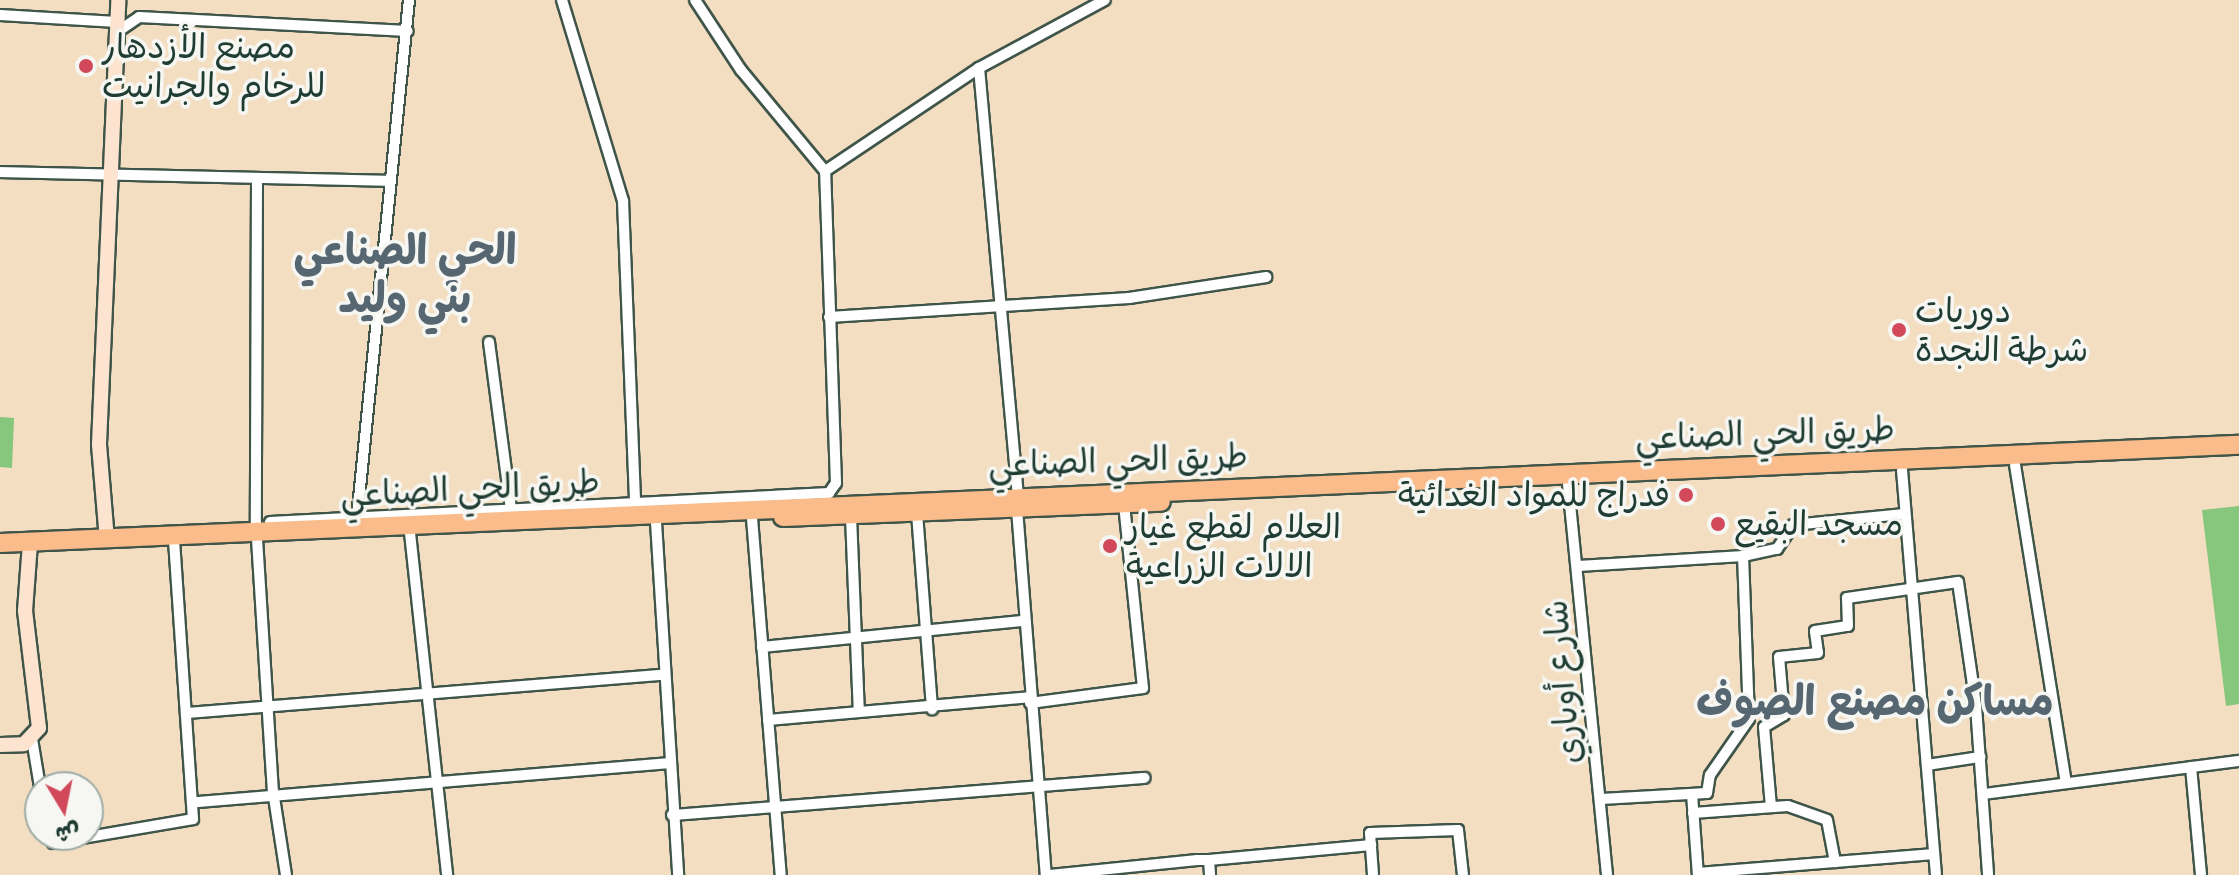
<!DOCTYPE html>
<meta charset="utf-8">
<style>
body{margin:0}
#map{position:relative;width:2239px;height:875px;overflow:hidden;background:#f3dec2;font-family:Caveat,"Playpen Sans Arabic",sans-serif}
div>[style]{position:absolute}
.green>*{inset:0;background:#87c67d}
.roads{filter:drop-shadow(2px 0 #3f5549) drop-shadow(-2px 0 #3f5549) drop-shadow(0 2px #3f5549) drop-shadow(0 -2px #3f5549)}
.street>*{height:10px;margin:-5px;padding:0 5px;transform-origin:5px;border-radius:5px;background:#fff}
.secondary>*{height:14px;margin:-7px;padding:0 7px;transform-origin:7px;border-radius:7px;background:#fde4d0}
.highway>*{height:18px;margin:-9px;padding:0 9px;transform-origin:9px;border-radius:9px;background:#f9bc8a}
.dots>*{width:22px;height:22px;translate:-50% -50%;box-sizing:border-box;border:4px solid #f6f6f2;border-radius:50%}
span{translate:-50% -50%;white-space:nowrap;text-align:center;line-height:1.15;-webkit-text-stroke:7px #f6f6f2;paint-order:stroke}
.poi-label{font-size:34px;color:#1f3d34}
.left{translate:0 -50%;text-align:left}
.right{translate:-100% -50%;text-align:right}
.street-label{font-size:34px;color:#1f3d34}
.district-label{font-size:42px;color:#576772;font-weight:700}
.north{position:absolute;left:24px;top:771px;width:80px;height:80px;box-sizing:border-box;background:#f6f6f2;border:2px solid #a0aca6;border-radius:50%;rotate:170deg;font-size:22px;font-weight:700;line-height:32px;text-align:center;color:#1f3d34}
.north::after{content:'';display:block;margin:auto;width:28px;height:36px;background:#d1495b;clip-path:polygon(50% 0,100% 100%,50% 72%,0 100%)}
</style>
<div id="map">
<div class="green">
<i style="clip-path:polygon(0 417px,14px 418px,12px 468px,0 467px)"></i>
<i style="clip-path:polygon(2239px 506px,2239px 704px,2226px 706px,2202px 510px)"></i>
</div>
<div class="roads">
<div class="street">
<i style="left:562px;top:0;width:210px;rotate:73.1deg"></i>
<i style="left:623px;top:201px;width:303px;rotate:87.7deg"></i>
<i style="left:695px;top:0;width:84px;rotate:56.7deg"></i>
<i style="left:741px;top:70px;width:131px;rotate:50.3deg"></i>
<i style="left:0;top:15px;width:117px;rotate:3.4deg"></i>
<i style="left:117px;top:32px;width:27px;rotate:-34deg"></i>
<i style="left:139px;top:17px;width:269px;rotate:3deg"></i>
<i style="left:979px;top:68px;width:143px;rotate:-28.4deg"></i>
<i style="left:0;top:172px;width:391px;rotate:1.3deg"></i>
<i style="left:257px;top:180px;width:343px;rotate:90.2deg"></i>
<i style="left:256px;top:523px;width:269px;rotate:86.4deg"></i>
<i style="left:273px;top:791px;width:85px;rotate:81.2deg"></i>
<i style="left:829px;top:317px;width:301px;rotate:-3.6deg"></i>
<i style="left:1129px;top:298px;width:139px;rotate:-8.7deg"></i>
<i style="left:489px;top:342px;width:169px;rotate:82.5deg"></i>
<i style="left:2015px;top:465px;width:322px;rotate:80.9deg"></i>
<i style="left:1902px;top:470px;width:406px;rotate:85.2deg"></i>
<i style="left:1568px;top:484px;width:393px;rotate:84.3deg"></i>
<i style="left:1017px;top:509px;width:367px;rotate:85.5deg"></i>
<i style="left:917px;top:513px;width:197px;rotate:85.6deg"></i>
<i style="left:851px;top:516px;width:196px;rotate:87.7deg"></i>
<i style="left:357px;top:518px;width:521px;rotate:-84.27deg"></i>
<i style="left:752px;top:518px;width:358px;rotate:85.4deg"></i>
<i style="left:270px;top:522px;width:560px;rotate:-2.97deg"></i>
<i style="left:829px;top:493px;width:12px;rotate:-55deg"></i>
<i style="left:836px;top:483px;width:312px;rotate:-92deg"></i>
<i style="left:825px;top:171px;width:185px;rotate:-33.8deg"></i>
<i style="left:979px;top:68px;width:430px;rotate:84.8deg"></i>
<i style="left:656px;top:522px;width:354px;rotate:86.4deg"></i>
<i style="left:410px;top:533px;width:344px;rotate:83.8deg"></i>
<i style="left:1579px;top:566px;width:164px;rotate:-3.5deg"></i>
<i style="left:762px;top:647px;width:261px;rotate:-5.7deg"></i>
<i style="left:1030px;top:703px;width:114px;rotate:-7.6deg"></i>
<i style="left:1143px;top:688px;width:185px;rotate:-95.9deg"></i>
<i style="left:186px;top:713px;width:479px;rotate:-4.6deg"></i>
<i style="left:768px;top:720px;width:262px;rotate:-5deg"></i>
<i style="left:32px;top:739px;width:49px;rotate:80.5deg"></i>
<i style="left:1927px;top:765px;width:54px;rotate:-8.6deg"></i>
<i style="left:2191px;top:767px;width:108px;rotate:84.7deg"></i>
<i style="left:1692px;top:794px;width:81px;rotate:85.8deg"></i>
<i style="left:1984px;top:794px;width:257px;rotate:-7.4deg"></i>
<i style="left:1601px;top:799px;width:106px;rotate:-3.2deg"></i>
<i style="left:1707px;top:793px;width:18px;rotate:-81deg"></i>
<i style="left:1710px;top:775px;width:68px;rotate:-55.1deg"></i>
<i style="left:1749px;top:719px;width:163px;rotate:-92.1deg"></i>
<i style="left:1743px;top:556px;width:35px;rotate:-12deg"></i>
<i style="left:1777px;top:549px;width:29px;rotate:-56deg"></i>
<i style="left:1793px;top:525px;width:112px;rotate:-5.7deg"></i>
<i style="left:197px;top:802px;width:473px;rotate:-4.7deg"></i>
<i style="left:1771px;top:807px;width:80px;rotate:-95deg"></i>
<i style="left:1764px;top:727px;width:23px;rotate:-31deg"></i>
<i style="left:1784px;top:715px;width:58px;rotate:-94.9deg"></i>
<i style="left:1779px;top:657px;width:39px;rotate:-6deg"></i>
<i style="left:1818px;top:653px;width:22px;rotate:-98deg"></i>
<i style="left:1815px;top:631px;width:33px;rotate:-9deg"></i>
<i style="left:1848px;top:626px;width:28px;rotate:-92deg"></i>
<i style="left:1847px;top:598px;width:112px;rotate:-8.2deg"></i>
<i style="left:1958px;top:582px;width:125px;rotate:81.7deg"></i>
<i style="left:1976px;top:706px;width:169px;rotate:85.9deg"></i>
<i style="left:1693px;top:813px;width:95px;rotate:-4.2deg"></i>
<i style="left:1788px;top:806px;width:41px;rotate:19.7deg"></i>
<i style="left:1827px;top:820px;width:43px;rotate:79.2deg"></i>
<i style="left:672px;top:815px;width:474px;rotate:-4.5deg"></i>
<i style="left:49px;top:835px;width:9px;rotate:63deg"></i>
<i style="left:53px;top:843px;width:142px;rotate:-9.7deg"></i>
<i style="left:193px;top:819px;width:282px;rotate:-93.9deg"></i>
<i style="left:1209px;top:860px;width:163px;rotate:-5.3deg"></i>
<i style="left:1698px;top:873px;width:237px;rotate:-4.6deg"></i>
<i style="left:1050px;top:875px;width:148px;rotate:-5.8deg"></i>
<i style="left:1197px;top:860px;width:12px"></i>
<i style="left:1209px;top:860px;width:15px;rotate:86deg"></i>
<i style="left:1373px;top:875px;width:42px;rotate:-94.1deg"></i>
<i style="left:1370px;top:833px;width:88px;rotate:-2deg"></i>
<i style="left:1458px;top:830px;width:45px;rotate:83.7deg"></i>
</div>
<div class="secondary">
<i style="left:107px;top:540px;width:96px;rotate:-94.8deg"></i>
<i style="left:99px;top:444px;width:444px;rotate:-87.5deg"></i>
<i style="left:0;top:745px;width:24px;rotate:-2deg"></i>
<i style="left:24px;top:744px;width:22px;rotate:-47deg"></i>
<i style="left:39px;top:728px;width:118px;rotate:-96.8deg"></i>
<i style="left:25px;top:611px;width:68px;rotate:-85.8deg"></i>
</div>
<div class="highway">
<i style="left:783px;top:517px;width:378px;rotate:-2.3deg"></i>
<i style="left:0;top:543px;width:2241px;rotate:-2.51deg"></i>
</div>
</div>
<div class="dots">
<i style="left:86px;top:66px;background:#d1495b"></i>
<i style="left:1899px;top:330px;background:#d1495b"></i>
<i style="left:1686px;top:495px;background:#d1495b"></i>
<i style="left:1718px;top:524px;background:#d1495b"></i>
<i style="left:1110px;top:546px;background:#d1495b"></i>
</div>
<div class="poi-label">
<span class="left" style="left:102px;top:66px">مصنع الأزدهار<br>للرخام والجرانيت</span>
<span class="left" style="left:1915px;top:330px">دوريات<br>شرطة النجدة</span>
<span class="right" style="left:1670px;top:495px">فدراج للمواد الغدائية</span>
<span class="left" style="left:1734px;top:524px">مسجد البقيع</span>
<span class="left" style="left:1126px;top:546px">العلام لقطع غيار<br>الالات الزراعية</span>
</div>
<div class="street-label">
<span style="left:1765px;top:433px;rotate:-2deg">طريق الحي الصناعي</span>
<span style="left:1118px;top:460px;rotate:-2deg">طريق الحي الصناعي</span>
<span style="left:470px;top:488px;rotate:-3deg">طريق الحي الصناعي</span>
<span style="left:1562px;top:682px;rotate:-95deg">شارع أوباري</span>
</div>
<div class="district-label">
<span style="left:405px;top:275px">الحي الصناعي<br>بني وليد</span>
<span style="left:1875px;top:702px">مساكن مصنع الصوف</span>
</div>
<div class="north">ش</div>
</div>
